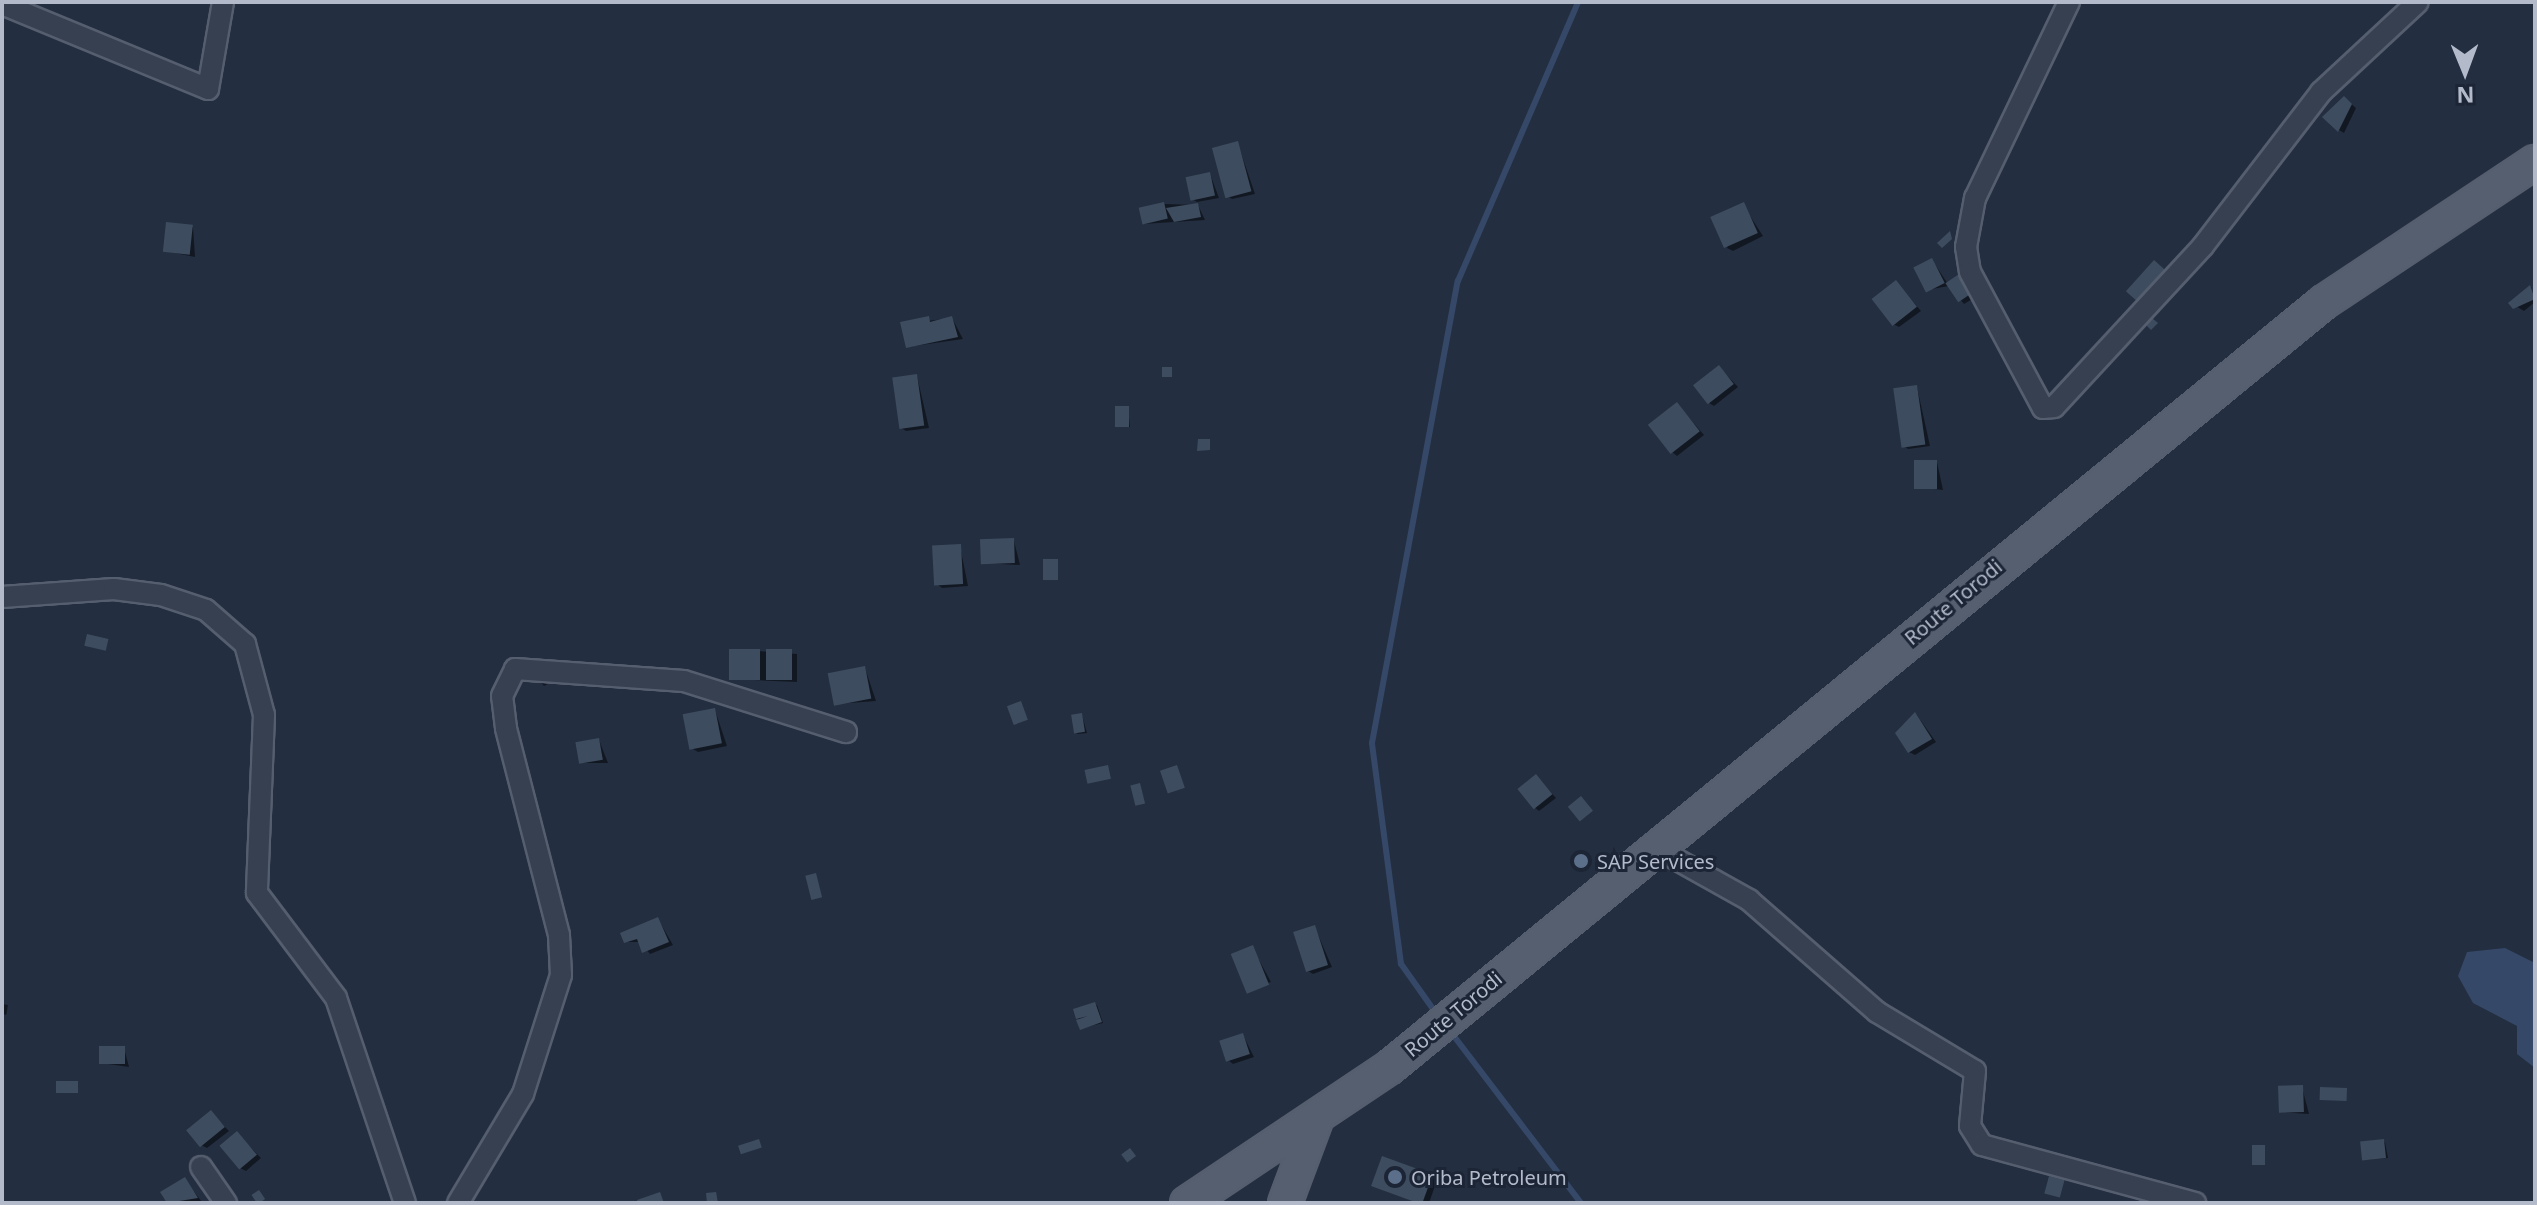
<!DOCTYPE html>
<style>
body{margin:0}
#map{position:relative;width:2537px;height:1205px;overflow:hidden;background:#232e40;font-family:"Noto Sans",sans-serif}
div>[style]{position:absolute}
.water>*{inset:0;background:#354868}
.shadow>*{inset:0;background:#0007;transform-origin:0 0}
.stream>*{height:6px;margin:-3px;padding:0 3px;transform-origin:3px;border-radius:3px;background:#354868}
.building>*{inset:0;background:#3e4c60;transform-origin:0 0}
.roads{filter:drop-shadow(2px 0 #555e6e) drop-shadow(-2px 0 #555e6e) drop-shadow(0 2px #555e6e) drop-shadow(0 -2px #555e6e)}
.street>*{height:20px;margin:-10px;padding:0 10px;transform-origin:10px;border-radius:10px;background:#374050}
.primary>*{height:32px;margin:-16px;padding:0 16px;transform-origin:16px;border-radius:16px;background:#555f70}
.dots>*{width:22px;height:22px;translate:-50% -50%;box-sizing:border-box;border:4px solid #1c2535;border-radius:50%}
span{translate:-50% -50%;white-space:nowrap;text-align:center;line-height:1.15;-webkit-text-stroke:6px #1c2535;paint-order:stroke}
.street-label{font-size:20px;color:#b3bbcb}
.poi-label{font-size:20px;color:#b3bbcb}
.left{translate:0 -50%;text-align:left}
.frame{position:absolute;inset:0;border:4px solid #b3bbcb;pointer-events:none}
.north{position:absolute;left:2425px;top:32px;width:80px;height:80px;-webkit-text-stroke:6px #1c2535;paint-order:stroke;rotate:179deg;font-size:22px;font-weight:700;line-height:32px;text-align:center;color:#b3bbcb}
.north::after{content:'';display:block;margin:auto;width:28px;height:36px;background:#b3bbcb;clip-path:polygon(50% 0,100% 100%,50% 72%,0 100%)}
</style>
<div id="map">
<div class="water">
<i style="clip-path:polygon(2505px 948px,2535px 963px,2535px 1068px,2517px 1054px,2517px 1026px,2473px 1003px,2458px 976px,2467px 952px)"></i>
</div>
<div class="shadow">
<i style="clip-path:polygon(2349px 102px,2356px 108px,2344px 133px,2339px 130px)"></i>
<i style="clip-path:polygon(1238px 144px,1255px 194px,1232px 199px,1227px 196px)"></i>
<i style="clip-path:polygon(1210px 174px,1219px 198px,1197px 202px,1192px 199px)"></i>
<i style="clip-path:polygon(1164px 204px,1198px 205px,1205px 220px,1143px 224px)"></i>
<i style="clip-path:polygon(1743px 205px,1763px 236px,1733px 251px,1727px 248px)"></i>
<i style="clip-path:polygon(193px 227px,195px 257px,165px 251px)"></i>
<i style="clip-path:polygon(1932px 260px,1948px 284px,1979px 295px,1964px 304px,1949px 286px,1926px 290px)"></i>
<i style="clip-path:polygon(2160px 266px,2169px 274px,2141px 301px,2136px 298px)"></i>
<i style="clip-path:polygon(1896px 282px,1921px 311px,1899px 327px,1893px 324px)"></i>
<i style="clip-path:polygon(2531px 287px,2535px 302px,2524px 311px,2511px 303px)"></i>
<i style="clip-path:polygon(952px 318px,963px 339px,907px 347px,902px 324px)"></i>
<i style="clip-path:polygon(1719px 367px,1738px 387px,1714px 406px,1709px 403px)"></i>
<i style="clip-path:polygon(917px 376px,929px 428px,906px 431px,901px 428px)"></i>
<i style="clip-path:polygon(1917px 387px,1930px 446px,1908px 449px,1903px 445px)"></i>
<i style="clip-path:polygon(1677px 404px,1704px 435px,1677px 456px,1672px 452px)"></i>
<i style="clip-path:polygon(1128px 408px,1130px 427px,1119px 427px,1117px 426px)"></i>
<i style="clip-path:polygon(1937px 462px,1943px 490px,1917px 487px)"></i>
<i style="clip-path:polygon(1014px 541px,1020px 565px,983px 563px)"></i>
<i style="clip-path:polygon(960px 546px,968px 586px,942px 588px,937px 584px)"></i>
<i style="clip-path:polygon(759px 651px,797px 654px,797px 682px,731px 679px)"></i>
<i style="clip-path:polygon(865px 668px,876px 701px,836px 704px)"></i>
<i style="clip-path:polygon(557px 679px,544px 686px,539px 680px)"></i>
<i style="clip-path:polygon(715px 710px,727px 746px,698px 752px,693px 749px)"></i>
<i style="clip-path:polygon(1916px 714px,1936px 742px,1915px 755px,1909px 752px)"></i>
<i style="clip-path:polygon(1082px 715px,1087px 733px,1078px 734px,1076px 733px)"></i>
<i style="clip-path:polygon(599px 740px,608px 763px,581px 763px)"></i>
<i style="clip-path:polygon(1536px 776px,1556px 798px,1539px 811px,1534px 807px)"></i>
<i style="clip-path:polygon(658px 919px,673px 945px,650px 954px,640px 942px,626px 942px)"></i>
<i style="clip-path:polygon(1315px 928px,1332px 967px,1313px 974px,1308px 971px)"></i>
<i style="clip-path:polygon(1252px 947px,1271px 982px,1248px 988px)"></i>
<i style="left:2px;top:1004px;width:6px;height:10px;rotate:9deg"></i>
<i style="clip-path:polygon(1097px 1005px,1103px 1023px,1082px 1028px,1075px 1010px)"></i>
<i style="clip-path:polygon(1243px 1035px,1254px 1057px,1233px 1064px,1228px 1060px)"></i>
<i style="clip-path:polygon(124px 1048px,129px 1067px,101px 1063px)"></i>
<i style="clip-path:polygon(2302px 1087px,2309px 1114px,2280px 1112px)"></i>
<i style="clip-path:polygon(211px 1113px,229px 1131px,207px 1148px,201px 1145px)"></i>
<i style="clip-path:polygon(237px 1134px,261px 1158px,246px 1171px,240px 1168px)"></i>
<i style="clip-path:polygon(2385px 1142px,2388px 1158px,2365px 1160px,2383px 1141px)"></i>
<i style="clip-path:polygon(1432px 1176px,1437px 1180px,1429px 1203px,1379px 1188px)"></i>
<i style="clip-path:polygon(185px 1180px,202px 1202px,169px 1203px,163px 1193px)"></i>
</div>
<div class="stream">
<i style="left:1438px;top:1016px;width:64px;rotate:-125.4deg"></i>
<i style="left:1401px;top:964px;width:223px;rotate:-97.5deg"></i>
<i style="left:1372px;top:743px;width:470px;rotate:-79.5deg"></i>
<i style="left:1458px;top:281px;width:304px;rotate:-66.7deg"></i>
<i style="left:1450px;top:1031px;width:216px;rotate:52.7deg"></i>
</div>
<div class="building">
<i style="clip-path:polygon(2344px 96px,2352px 104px,2338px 132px,2322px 117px)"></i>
<i style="left:1238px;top:141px;width:52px;height:27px;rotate:75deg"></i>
<i style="left:1210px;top:172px;width:24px;height:25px;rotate:78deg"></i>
<i style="left:1164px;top:202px;width:17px;height:26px;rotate:77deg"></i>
<i style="left:1744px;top:202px;width:34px;height:37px;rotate:66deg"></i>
<i style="clip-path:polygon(1198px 203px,1201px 217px,1174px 222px,1166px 208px)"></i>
<i style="left:166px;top:222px;width:27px;height:30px;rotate:6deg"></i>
<i style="clip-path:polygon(1950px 231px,1952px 239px,1942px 248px,1937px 243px)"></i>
<i style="left:1932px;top:258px;width:28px;height:21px;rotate:63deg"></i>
<i style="left:2154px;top:260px;width:15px;height:42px;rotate:42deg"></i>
<i style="left:1962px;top:272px;width:23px;height:20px;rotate:56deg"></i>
<i style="left:1896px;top:280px;width:34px;height:31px;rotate:52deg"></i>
<i style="clip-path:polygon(2530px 285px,2535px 299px,2513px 309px,2508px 303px)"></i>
<i style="clip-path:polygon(929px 316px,930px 322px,952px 316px,958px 337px,906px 348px,900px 322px)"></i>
<i style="clip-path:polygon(2152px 318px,2158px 323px,2151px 330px,2145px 324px)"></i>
<i style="left:1719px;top:365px;width:24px;height:33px;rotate:52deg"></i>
<i style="left:1162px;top:367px;width:10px;height:10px"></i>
<i style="left:917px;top:374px;width:52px;height:25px;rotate:82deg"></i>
<i style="left:1917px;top:385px;width:60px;height:24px;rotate:82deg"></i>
<i style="left:1677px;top:402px;width:37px;height:37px;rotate:52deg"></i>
<i style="left:1115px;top:406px;width:14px;height:21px"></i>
<i style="clip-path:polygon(1198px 439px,1210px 439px,1210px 450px,1197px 451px)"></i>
<i style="left:1914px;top:460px;width:23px;height:29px"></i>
<i style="left:1014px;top:538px;width:25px;height:34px;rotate:88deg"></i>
<i style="left:961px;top:544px;width:40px;height:29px;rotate:87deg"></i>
<i style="left:1043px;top:559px;width:15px;height:21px"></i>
<i style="left:87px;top:634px;width:22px;height:12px;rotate:13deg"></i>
<i style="left:729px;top:649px;width:31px;height:31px"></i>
<i style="left:766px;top:649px;width:26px;height:31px"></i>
<i style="left:865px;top:666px;width:33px;height:38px;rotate:79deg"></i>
<i style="left:1021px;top:701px;width:20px;height:15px;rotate:70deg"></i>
<i style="left:715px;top:708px;width:36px;height:33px;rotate:79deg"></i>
<i style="clip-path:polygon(1915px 712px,1932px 739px,1908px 753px,1895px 733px)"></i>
<i style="left:1082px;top:713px;width:19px;height:11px;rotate:81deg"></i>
<i style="left:599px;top:738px;width:22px;height:24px;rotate:80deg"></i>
<i style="left:1108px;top:765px;width:14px;height:24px;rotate:78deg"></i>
<i style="left:1177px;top:765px;width:24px;height:18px;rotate:71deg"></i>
<i style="left:1536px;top:774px;width:26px;height:24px;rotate:51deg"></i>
<i style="left:1140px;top:783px;width:21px;height:10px;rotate:76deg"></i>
<i style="left:1581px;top:796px;width:19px;height:17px;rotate:51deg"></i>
<i style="left:816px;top:873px;width:25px;height:11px;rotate:76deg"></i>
<i style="clip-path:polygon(658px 917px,669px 942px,642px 953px,637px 939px,624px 943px,620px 933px)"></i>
<i style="left:1315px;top:925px;width:42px;height:23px;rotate:72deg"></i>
<i style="left:1253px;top:945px;width:43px;height:24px;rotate:68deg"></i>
<i style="clip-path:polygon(1095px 1002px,1102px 1022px,1080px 1030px,1076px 1020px,1088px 1016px,1076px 1019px,1073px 1009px)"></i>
<i style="left:1243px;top:1033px;width:22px;height:25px;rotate:72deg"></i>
<i style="left:99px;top:1046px;width:26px;height:18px"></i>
<i style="left:56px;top:1081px;width:22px;height:12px"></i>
<i style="left:2303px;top:1085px;width:27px;height:25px;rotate:88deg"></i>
<i style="left:2320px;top:1087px;width:27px;height:13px;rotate:2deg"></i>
<i style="left:211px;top:1110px;width:22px;height:32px;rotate:51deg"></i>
<i style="left:237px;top:1131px;width:31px;height:23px;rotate:50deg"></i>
<i style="left:759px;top:1139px;width:9px;height:22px;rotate:72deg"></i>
<i style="left:2384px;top:1139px;width:19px;height:24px;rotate:84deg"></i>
<i style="left:2252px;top:1145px;width:13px;height:20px"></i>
<i style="left:1130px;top:1148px;width:10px;height:11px;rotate:53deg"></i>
<i style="left:1382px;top:1156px;width:54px;height:32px;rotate:20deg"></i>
<i style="left:2049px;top:1176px;width:16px;height:18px;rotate:15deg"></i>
<i style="clip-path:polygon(185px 1177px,198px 1198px,167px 1203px,160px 1192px)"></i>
<i style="left:259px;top:1190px;width:11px;height:9px;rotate:56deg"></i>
<i style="clip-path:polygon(660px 1192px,664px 1203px,638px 1203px,637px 1200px)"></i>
<i style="clip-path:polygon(716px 1192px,718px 1203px,707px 1203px,706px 1193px)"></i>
</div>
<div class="roads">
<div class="street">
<i style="left:2069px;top:2px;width:217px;rotate:115.6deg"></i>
<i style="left:1975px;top:198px;width:50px;rotate:100.4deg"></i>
<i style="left:1966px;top:247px;width:25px;rotate:81deg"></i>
<i style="left:1970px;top:272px;width:154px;rotate:61.8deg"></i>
<i style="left:2043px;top:408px;width:11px;rotate:-5deg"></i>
<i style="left:2054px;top:407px;width:219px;rotate:-47.2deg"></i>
<i style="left:2203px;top:246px;width:194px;rotate:-52.5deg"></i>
<i style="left:2321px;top:92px;width:132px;rotate:-42.9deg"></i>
<i style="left:2px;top:4px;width:223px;rotate:22.4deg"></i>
<i style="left:208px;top:89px;width:88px;rotate:-80.2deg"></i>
<i style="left:2px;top:597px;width:112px;rotate:-4.1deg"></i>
<i style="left:114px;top:589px;width:47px;rotate:7.3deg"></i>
<i style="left:161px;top:595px;width:47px;rotate:18.4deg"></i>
<i style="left:206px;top:610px;width:52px;rotate:41.1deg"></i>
<i style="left:245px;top:644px;width:73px;rotate:75deg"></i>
<i style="left:264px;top:715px;width:178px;rotate:92.3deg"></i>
<i style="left:257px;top:893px;width:131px;rotate:53deg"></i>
<i style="left:336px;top:998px;width:216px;rotate:71.4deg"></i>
<i style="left:1656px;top:848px;width:107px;rotate:29.2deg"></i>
<i style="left:1749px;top:900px;width:170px;rotate:41.2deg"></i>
<i style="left:1877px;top:1012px;width:114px;rotate:31deg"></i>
<i style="left:1975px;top:1071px;width:55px;rotate:95.2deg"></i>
<i style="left:1970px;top:1126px;width:22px;rotate:58deg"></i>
<i style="left:1982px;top:1145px;width:221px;rotate:15.2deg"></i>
<i style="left:201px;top:1167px;width:44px;rotate:55.2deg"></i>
<i style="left:458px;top:1203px;width:127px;rotate:-59.2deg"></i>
<i style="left:523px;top:1094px;width:125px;rotate:-72.3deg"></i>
<i style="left:561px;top:975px;width:40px;rotate:-92.9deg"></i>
<i style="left:559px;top:935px;width:214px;rotate:-104.4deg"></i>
<i style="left:506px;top:728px;width:32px;rotate:-97deg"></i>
<i style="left:502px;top:696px;width:30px;rotate:-64deg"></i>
<i style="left:515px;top:669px;width:169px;rotate:4.1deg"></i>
<i style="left:684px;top:681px;width:170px;rotate:17.5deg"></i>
</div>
<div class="primary">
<i style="left:1187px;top:1203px;width:244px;rotate:-33.8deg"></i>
<i style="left:1390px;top:1067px;width:1207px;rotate:-39.32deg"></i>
<i style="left:2324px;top:302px;width:253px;rotate:-33.6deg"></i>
<i style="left:1285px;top:1203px;width:89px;rotate:-69.5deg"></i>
</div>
</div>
<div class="dots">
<i style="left:1581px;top:861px;background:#5c6f8a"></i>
<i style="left:1395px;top:1177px;background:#5c6f8a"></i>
</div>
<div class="street-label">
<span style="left:1953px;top:602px;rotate:-40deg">Route Torodi</span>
<span style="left:1453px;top:1014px;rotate:-40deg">Route Torodi</span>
</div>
<div class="poi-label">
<span class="left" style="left:1597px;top:861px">SAP Services</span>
<span class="left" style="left:1411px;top:1177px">Oriba Petroleum</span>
</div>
<div class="frame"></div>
<div class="north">N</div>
</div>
